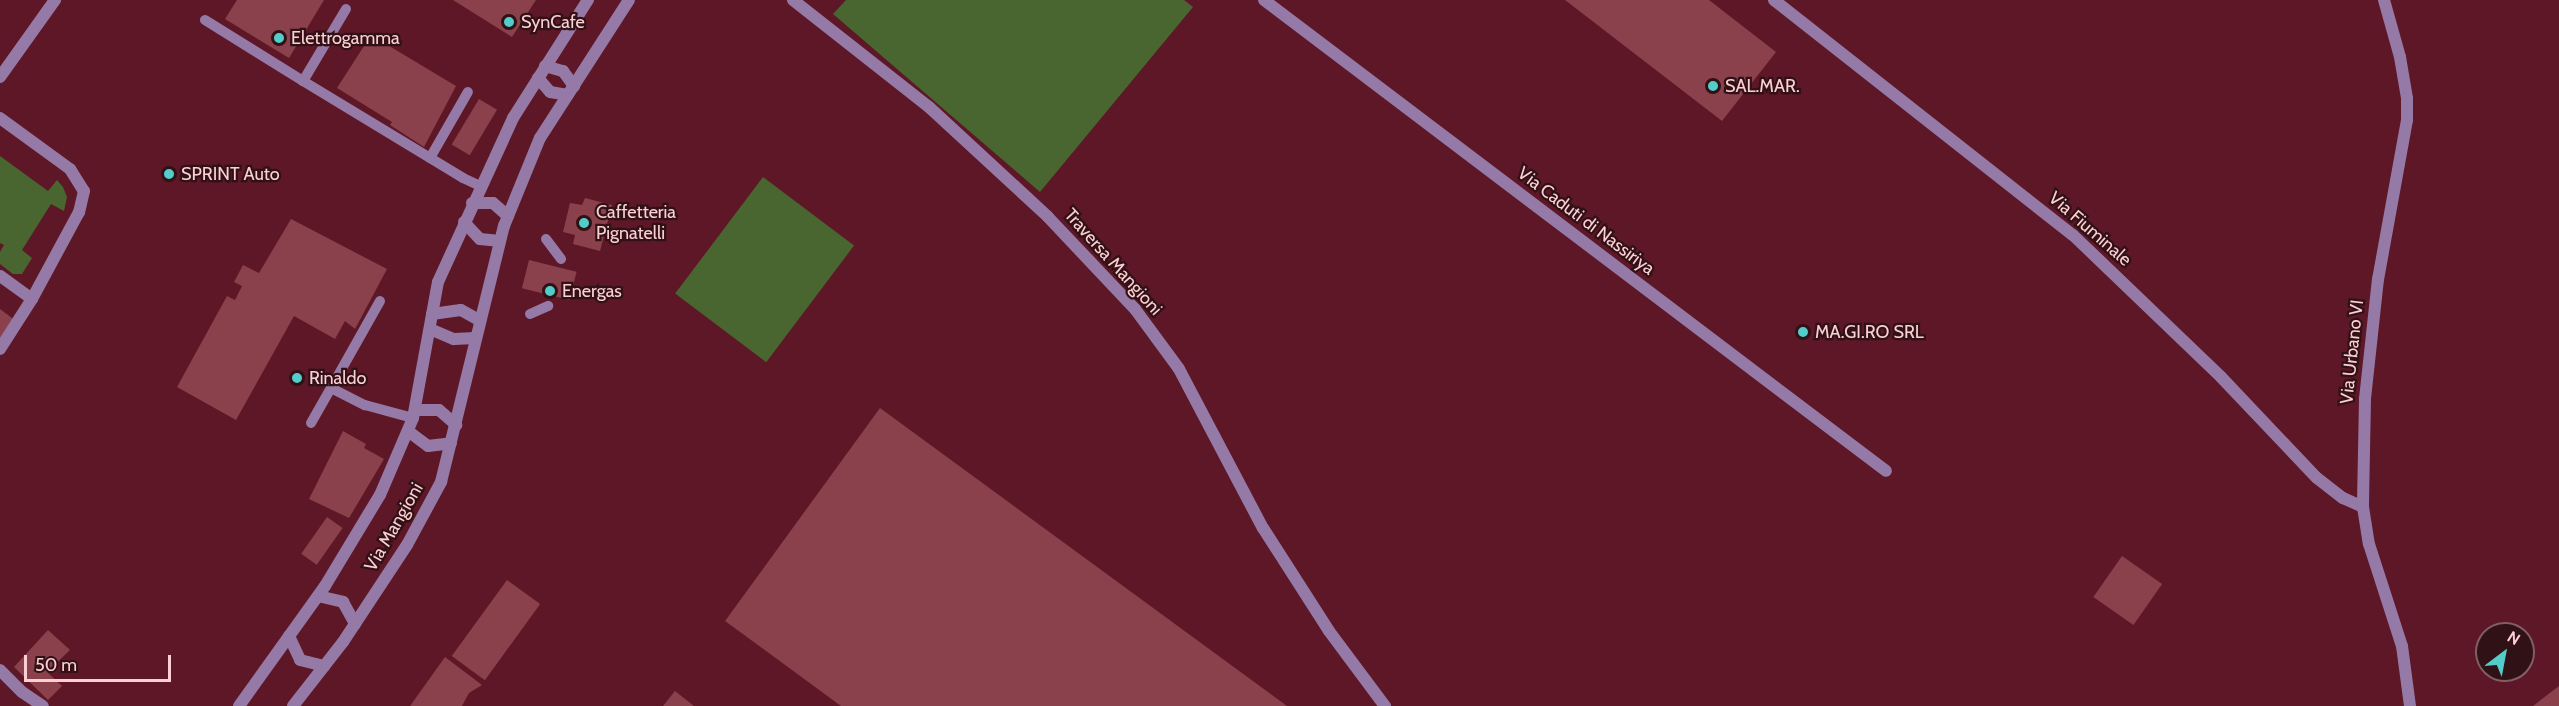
<!DOCTYPE html>
<style>
body{margin:0}
#map{position:relative;width:2559px;height:706px;overflow:hidden;background:#5d1726;font-family:Cabin,sans-serif}
div>[style]{position:absolute}
.green>*{inset:0;background:#496631;transform-origin:0 0}
.building>*{inset:0;background:#8b414c;transform-origin:0 0}
.service>*{height:10px;margin:-5px;padding:0 5px;transform-origin:5px;border-radius:5px;background:#9579a6}
.minor>*{height:12px;margin:-6px;padding:0 6px;transform-origin:6px;border-radius:6px;background:#9579a6}
.tertiary>*{height:12px;margin:-6px;padding:0 6px;transform-origin:6px;border-radius:6px;background:#9579a6}
.dots>*{width:16px;height:16px;translate:-50% -50%;box-sizing:border-box;border:3px solid #301115;border-radius:50%}
span{translate:-50% -50%;white-space:nowrap;text-align:center;line-height:1.15;-webkit-text-stroke:4.5px #301115;paint-order:stroke}
.poi-label{font-size:18px;color:#fccfd3}
.left{translate:0 -50%;text-align:left}
.street-label{font-size:18px;color:#fccfd3}
.north{position:absolute;left:2475px;top:622px;width:60px;height:60px;box-sizing:border-box;background:#301115;border:2px solid #825d61;border-radius:50%;rotate:32deg;font-size:16px;font-weight:700;line-height:24px;text-align:center;color:#fccfd3}
.north::after{content:'';display:block;margin:auto;width:21px;height:27px;background:#53cdca;clip-path:polygon(50% 0,100% 100%,50% 72%,0 100%)}
.scale{position:absolute;left:24px;top:655px;width:147px;height:27px;box-sizing:border-box;border:3px solid #fccfd3;border-top:0;padding-left:8px;font-size:18px;line-height:21px;white-space:nowrap;color:#fccfd3;-webkit-text-stroke:4px #301115;paint-order:stroke}
</style>
<div id="map">
<div class="green">
<i style="clip-path:polygon(846px 0,1184px 0,1193px 7px,1040px 192px,833px 14px)"></i>
<i style="clip-path:polygon(0 156px,48px 191px,57px 180px,63px 187px,67px 197px,64px 211px,51px 204px,22px 250px,32px 258px,22px 274px,13px 274px,0 264px,0 252px,4px 245px,0 243px)"></i>
<i style="left:763px;top:177px;width:114px;height:146px;rotate:37deg"></i>
</div>
<div class="building">
<i style="clip-path:polygon(237px 0,324px 0,289px 58px,225px 19px)"></i>
<i style="clip-path:polygon(453px 0,536px 0,512px 37px)"></i>
<i style="clip-path:polygon(1565px 0,1709px 0,1776px 52px,1722px 121px)"></i>
<i style="clip-path:polygon(371px 35px,456px 86px,424px 147px,390px 125px,392px 122px,337px 88px)"></i>
<i style="left:479px;top:99px;width:21px;height:53px;rotate:31deg"></i>
<i style="clip-path:polygon(585px 198px,612px 205px,600px 251px,573px 244px,575px 235px,563px 232px,570px 203px,582px 205px)"></i>
<i style="clip-path:polygon(291px 219px,387px 269px,355px 329px,345px 321px,335px 339px,294px 316px,236px 420px,177px 387px,227px 296px,235px 300px,242px 286px,234px 282px,243px 265px,259px 273px)"></i>
<i style="left:529px;top:260px;width:49px;height:29px;rotate:14deg"></i>
<i style="clip-path:polygon(0 309px,16px 321px,0 347px)"></i>
<i style="clip-path:polygon(880px 408px,1287px 706px,841px 706px,725px 621px)"></i>
<i style="clip-path:polygon(343px 431px,366px 444px,364px 448px,384px 459px,349px 518px,309px 499px)"></i>
<i style="left:327px;top:517px;width:19px;height:45px;rotate:35deg"></i>
<i style="left:2122px;top:556px;width:49px;height:50px;rotate:35deg"></i>
<i style="left:507px;top:580px;width:41px;height:94px;rotate:36deg"></i>
<i style="clip-path:polygon(48px 630px,70px 650px,47px 672px,62px 686px,48px 700px,14px 667px)"></i>
<i style="clip-path:polygon(445px 657px,482px 685px,469px 693px,462px 706px,410px 706px)"></i>
<i style="clip-path:polygon(2559px 686px,2559px 706px,2533px 706px)"></i>
<i style="clip-path:polygon(675px 691px,694px 706px,663px 706px)"></i>
</div>
<div class="service">
<i style="left:346px;top:9px;width:84px;rotate:120.8deg"></i>
<i style="left:303px;top:81px;width:187px;rotate:31.2deg"></i>
<i style="left:463px;top:178px;width:19px;rotate:25deg"></i>
<i style="left:205px;top:20px;width:115px;rotate:31.9deg"></i>
<i style="left:430px;top:158px;width:76px;rotate:-60.1deg"></i>
<i style="left:546px;top:239px;width:25px;rotate:53deg"></i>
<i style="left:380px;top:301px;width:100px;rotate:119.4deg"></i>
<i style="left:331px;top:388px;width:38px;rotate:27deg"></i>
<i style="left:365px;top:405px;width:50px;rotate:15.2deg"></i>
<i style="left:530px;top:314px;width:20px;rotate:-24deg"></i>
<i style="left:311px;top:423px;width:40px;rotate:-60.3deg"></i>
</div>
<div class="minor">
<i style="left:793px;top:0;width:173px;rotate:38.2deg"></i>
<i style="left:929px;top:107px;width:162px;rotate:42.7deg"></i>
<i style="left:1048px;top:217px;width:127px;rotate:46.6deg"></i>
<i style="left:1135px;top:309px;width:74px;rotate:53.7deg"></i>
<i style="left:1179px;top:369px;width:180px;rotate:62.2deg"></i>
<i style="left:1263px;top:528px;width:122px;rotate:57.3deg"></i>
<i style="left:1329px;top:631px;width:94px;rotate:53.3deg"></i>
<i style="left:1264px;top:0;width:780px;rotate:37.13deg"></i>
<i style="left:1774px;top:0;width:380px;rotate:38.2deg"></i>
<i style="left:2073px;top:235px;width:205px;rotate:43.8deg"></i>
<i style="left:2221px;top:377px;width:139px;rotate:46.5deg"></i>
<i style="left:2317px;top:478px;width:33px;rotate:38deg"></i>
<i style="left:2343px;top:498px;width:22px;rotate:24deg"></i>
<i style="left:2384px;top:0;width:59px;rotate:74.3deg"></i>
<i style="left:2400px;top:57px;width:42px;rotate:80.3deg"></i>
<i style="left:2407px;top:98px;width:22px;rotate:90deg"></i>
<i style="left:2407px;top:120px;width:162px;rotate:100.3deg"></i>
<i style="left:2378px;top:279px;width:121px;rotate:96.2deg"></i>
<i style="left:2365px;top:399px;width:108px;rotate:91.1deg"></i>
<i style="left:2363px;top:507px;width:37px;rotate:81deg"></i>
<i style="left:2369px;top:544px;width:107px;rotate:72.1deg"></i>
<i style="left:2402px;top:646px;width:61px;rotate:82.4deg"></i>
<i style="left:0;top:77px;width:95px;rotate:-54.5deg"></i>
<i style="left:0;top:118px;width:87px;rotate:36.1deg"></i>
<i style="left:70px;top:169px;width:26px;rotate:58deg"></i>
<i style="left:84px;top:191px;width:22px;rotate:103deg"></i>
<i style="left:79px;top:212px;width:99px;rotate:118.4deg"></i>
<i style="left:32px;top:299px;width:39px;rotate:-144deg"></i>
<i style="left:0;top:349px;width:59px;rotate:-57.4deg"></i>
<i style="left:0;top:670px;width:31px;rotate:45deg"></i>
<i style="left:22px;top:692px;width:25px;rotate:34deg"></i>
</div>
<div class="tertiary">
<i style="left:545px;top:66px;width:19px;rotate:16deg"></i>
<i style="left:563px;top:71px;width:19px;rotate:54deg"></i>
<i style="left:538px;top:78px;width:18px;rotate:49deg"></i>
<i style="left:550px;top:92px;width:18px;rotate:9deg"></i>
<i style="left:472px;top:203px;width:21px"></i>
<i style="left:493px;top:203px;width:20px;rotate:41deg"></i>
<i style="left:464px;top:222px;width:23px;rotate:47deg"></i>
<i style="left:480px;top:239px;width:20px;rotate:6deg"></i>
<i style="left:432px;top:314px;width:29px;rotate:-8deg"></i>
<i style="left:461px;top:310px;width:21px;rotate:29deg"></i>
<i style="left:430px;top:329px;width:26px;rotate:23deg"></i>
<i style="left:454px;top:339px;width:21px;rotate:-3deg"></i>
<i style="left:415px;top:410px;width:24px"></i>
<i style="left:439px;top:410px;width:23px;rotate:41deg"></i>
<i style="left:408px;top:431px;width:25px;rotate:37deg"></i>
<i style="left:428px;top:446px;width:23px;rotate:-7deg"></i>
<i style="left:318px;top:596px;width:26px;rotate:13deg"></i>
<i style="left:343px;top:602px;width:25px;rotate:61deg"></i>
<i style="left:289px;top:636px;width:26px;rotate:65deg"></i>
<i style="left:300px;top:660px;width:25px;rotate:14deg"></i>
<i style="left:239px;top:706px;width:148px;rotate:-54.4deg"></i>
<i style="left:325px;top:586px;width:106px;rotate:-58.9deg"></i>
<i style="left:380px;top:495px;width:84px;rotate:-66.8deg"></i>
<i style="left:413px;top:418px;width:138px;rotate:-79.6deg"></i>
<i style="left:438px;top:282px;width:180px;rotate:-65.4deg"></i>
<i style="left:513px;top:118px;width:140px;rotate:-57.6deg"></i>
<i style="left:293px;top:706px;width:81px;rotate:-52deg"></i>
<i style="left:343px;top:642px;width:116px;rotate:-56.6deg"></i>
<i style="left:407px;top:545px;width:72px;rotate:-61.6deg"></i>
<i style="left:441px;top:482px;width:264px;rotate:-76.2deg"></i>
<i style="left:504px;top:226px;width:95px;rotate:-67.8deg"></i>
<i style="left:540px;top:138px;width:164px;rotate:-57.2deg"></i>
</div>
<div class="dots">
<i style="left:509px;top:22px;background:#53cdca"></i>
<i style="left:279px;top:38px;background:#53cdca"></i>
<i style="left:1713px;top:86px;background:#53cdca"></i>
<i style="left:169px;top:174px;background:#53cdca"></i>
<i style="left:584px;top:223px;background:#53cdca"></i>
<i style="left:550px;top:291px;background:#53cdca"></i>
<i style="left:1803px;top:332px;background:#53cdca"></i>
<i style="left:297px;top:378px;background:#53cdca"></i>
</div>
<div class="poi-label">
<span class="left" style="left:521px;top:22px">SynCafe</span>
<span class="left" style="left:291px;top:38px">Elettrogamma</span>
<span class="left" style="left:1725px;top:86px">SAL.MAR.</span>
<span class="left" style="left:181px;top:174px">SPRINT Auto</span>
<span class="left" style="left:596px;top:223px">Caffetteria<br>Pignatelli</span>
<span class="left" style="left:562px;top:291px">Energas</span>
<span class="left" style="left:1815px;top:332px">MA.GI.RO SRL</span>
<span class="left" style="left:309px;top:378px">Rinaldo</span>
</div>
<div class="street-label">
<span style="left:1586px;top:221px;rotate:37deg">Via Caduti di Nassiriya</span>
<span style="left:2090px;top:229px;rotate:41deg">Via Fiuminale</span>
<span style="left:1113px;top:262px;rotate:48deg">Traversa Mangioni</span>
<span style="left:2352px;top:352px;rotate:-84deg">Via Urbano VI</span>
<span style="left:394px;top:527px;rotate:-60deg">Via Mangioni</span>
</div>
<div class="north">N</div>
<div class="scale">50 m</div>
</div>
